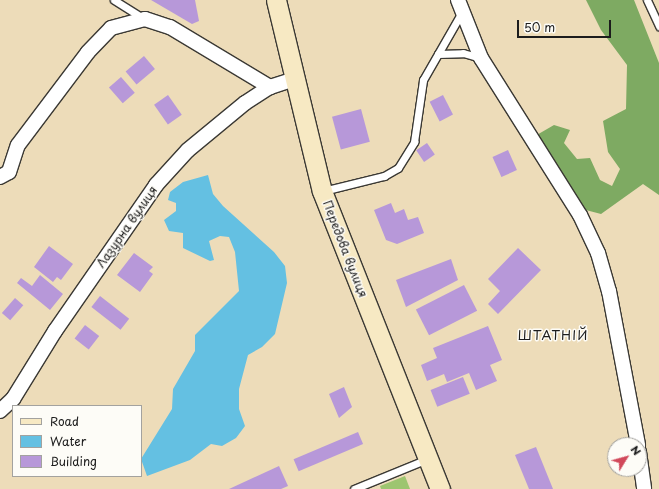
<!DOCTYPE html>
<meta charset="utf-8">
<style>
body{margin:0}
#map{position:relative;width:659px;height:489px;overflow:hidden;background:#eddcb9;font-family:"Playpen Sans",sans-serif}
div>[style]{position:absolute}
.green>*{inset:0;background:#9dc570}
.forest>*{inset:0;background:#7eaa62}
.water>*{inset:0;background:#64c0e2}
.building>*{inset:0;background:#b798d9;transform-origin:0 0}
.roads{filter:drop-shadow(1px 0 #3b3934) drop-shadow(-1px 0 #3b3934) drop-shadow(0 1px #3b3934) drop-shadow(0 -1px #3b3934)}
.lane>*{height:7px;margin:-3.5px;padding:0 3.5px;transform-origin:3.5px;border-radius:3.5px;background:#fff}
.street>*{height:14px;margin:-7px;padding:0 7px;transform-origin:7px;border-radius:7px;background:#fff}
.secondary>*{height:19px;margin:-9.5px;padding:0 9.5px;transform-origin:9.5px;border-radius:9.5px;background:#f7e9c3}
span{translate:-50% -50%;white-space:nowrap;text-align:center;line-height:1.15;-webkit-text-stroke:3px #fdfcf7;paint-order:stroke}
.street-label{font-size:12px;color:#1c1c1c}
.neighbourhood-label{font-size:13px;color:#1c1c1c;letter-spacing:1px}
.legend{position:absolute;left:12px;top:405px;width:130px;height:72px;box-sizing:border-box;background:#fdfcf7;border:1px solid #a3a29f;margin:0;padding:5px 7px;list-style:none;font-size:12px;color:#1c1c1c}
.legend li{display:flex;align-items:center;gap:8px;height:20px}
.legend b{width:20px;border:1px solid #a3a29f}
.north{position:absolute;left:607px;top:437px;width:40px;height:40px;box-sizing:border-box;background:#fdfcf7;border:1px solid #a3a29f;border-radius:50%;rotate:53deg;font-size:11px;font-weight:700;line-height:16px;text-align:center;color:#1c1c1c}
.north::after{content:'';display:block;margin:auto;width:14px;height:18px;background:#d1495b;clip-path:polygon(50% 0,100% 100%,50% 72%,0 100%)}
.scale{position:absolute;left:517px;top:20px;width:94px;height:18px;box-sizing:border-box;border:2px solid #1c1c1c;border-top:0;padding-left:5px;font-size:12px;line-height:14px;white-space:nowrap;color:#1c1c1c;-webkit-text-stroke:3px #fdfcf7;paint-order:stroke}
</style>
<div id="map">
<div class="green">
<i style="clip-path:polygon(405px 476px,410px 489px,381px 489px,380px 486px)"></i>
</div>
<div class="forest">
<i style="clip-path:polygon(586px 0,634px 0,659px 63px,659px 195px,643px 184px,601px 214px,582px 209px,535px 136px,554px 125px,570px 130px,564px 143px,577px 159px,590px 158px,600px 180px,612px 186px,620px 169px,608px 152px,603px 121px,626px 109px,627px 65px,601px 30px)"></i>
</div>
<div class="water">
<i style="clip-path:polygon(208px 175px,213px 194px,223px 206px,274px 252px,285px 266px,287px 283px,275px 334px,262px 347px,248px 355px,239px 389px,239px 409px,245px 426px,236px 438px,222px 446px,211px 444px,190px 460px,147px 476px,141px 459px,172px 409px,173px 389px,195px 351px,195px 335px,239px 291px,235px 252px,229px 237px,220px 236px,209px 241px,214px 260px,210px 261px,183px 248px,183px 233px,169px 231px,164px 220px,176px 211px,176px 203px,168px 200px,170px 192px,183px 182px)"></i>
</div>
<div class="building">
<i style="clip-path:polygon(151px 0,195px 0,199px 21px,192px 24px)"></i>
<i style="left:144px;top:56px;width:17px;height:24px;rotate:50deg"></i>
<i style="left:121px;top:77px;width:21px;height:16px;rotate:49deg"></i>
<i style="left:168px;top:95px;width:24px;height:17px;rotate:55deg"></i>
<i style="left:443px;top:95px;width:22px;height:15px;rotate:63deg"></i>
<i style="left:361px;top:109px;width:34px;height:30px;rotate:75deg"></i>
<i style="left:427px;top:143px;width:14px;height:13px;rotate:56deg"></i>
<i style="left:508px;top:150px;width:22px;height:17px;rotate:66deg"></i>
<i style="clip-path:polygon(391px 203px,395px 213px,404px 209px,408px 220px,418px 217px,424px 233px,397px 244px,386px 240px,374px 210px)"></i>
<i style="clip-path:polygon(49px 246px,73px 264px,61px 280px,57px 277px,53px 282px,34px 267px)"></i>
<i style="clip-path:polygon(518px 248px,541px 270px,498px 314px,488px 304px,500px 291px,488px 279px)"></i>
<i style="clip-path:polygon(134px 253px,153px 267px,149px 271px,153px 274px,140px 292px,117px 275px)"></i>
<i style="clip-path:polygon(451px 259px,458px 280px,406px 307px,396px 280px)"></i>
<i style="clip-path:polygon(40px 275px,63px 294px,50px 310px,17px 283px,21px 278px,32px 286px)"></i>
<i style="left:464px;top:285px;width:29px;height:54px;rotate:63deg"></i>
<i style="left:100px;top:296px;width:37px;height:14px;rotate:38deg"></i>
<i style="left:15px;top:298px;width:11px;height:20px;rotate:41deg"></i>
<i style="left:85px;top:325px;width:18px;height:17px;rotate:38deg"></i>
<i style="clip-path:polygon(488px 326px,502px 360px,490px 365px,497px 381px,476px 390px,469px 373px,447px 382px,444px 374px,427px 381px,421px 365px,437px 358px,433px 348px)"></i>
<i style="left:463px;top:377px;width:18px;height:35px;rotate:68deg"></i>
<i style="clip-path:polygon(344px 387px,352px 407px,339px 418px,329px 394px)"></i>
<i style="left:358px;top:432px;width:13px;height:70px;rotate:67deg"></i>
<i style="clip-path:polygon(536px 447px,553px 489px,529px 489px,515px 455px)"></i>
<i style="clip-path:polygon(279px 466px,288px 486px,281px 489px,229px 489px)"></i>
</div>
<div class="roads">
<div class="lane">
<i style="left:114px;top:0;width:36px;rotate:32deg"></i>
<i style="left:647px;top:0;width:29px;rotate:65deg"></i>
<i style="left:438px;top:54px;width:25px;rotate:-2deg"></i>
<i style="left:463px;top:53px;width:19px;rotate:16deg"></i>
<i style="left:323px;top:191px;width:63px;rotate:-13.8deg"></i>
<i style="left:384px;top:176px;width:16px;rotate:-30deg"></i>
<i style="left:398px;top:168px;width:31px;rotate:-58deg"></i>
<i style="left:414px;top:142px;width:63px;rotate:-81.7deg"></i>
<i style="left:423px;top:80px;width:76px;rotate:-60.1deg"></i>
<i style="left:354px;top:489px;width:79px;rotate:-22.3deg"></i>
</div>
<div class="street">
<i style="left:458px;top:0;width:62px;rotate:68.4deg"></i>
<i style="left:481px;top:58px;width:186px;rotate:57.8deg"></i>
<i style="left:580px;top:215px;width:42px;rotate:64.7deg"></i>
<i style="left:598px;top:253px;width:40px;rotate:74deg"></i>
<i style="left:609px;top:291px;width:157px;rotate:79.3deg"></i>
<i style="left:0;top:177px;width:10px;rotate:-29deg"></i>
<i style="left:9px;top:172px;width:28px;rotate:-72deg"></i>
<i style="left:18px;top:145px;width:116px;rotate:-53deg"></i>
<i style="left:88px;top:52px;width:33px;rotate:-46deg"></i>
<i style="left:111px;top:28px;width:35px;rotate:-15deg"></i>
<i style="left:145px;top:19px;width:26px;rotate:18deg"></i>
<i style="left:170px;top:27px;width:117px;rotate:31deg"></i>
<i style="left:0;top:411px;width:18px;rotate:-43deg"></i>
<i style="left:13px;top:399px;width:80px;rotate:-58.3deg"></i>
<i style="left:55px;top:331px;width:178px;rotate:-55.3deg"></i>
<i style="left:156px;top:185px;width:47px;rotate:-47.6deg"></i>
<i style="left:188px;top:150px;width:74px;rotate:-39.5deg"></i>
<i style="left:245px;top:103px;width:30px;rotate:-33deg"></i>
<i style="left:270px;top:87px;width:23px;rotate:-18deg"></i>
<i style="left:639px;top:452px;width:37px;rotate:82deg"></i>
</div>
<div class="secondary">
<i style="left:276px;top:0;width:196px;rotate:76.5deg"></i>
<i style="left:322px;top:191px;width:321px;rotate:68.4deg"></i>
</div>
</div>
<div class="street-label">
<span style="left:127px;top:227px;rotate:-55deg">Лазурна вулиця</span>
<span style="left:345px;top:249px;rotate:69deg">Передова вулиця</span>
</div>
<div class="neighbourhood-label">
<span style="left:553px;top:335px">ШТАТНІЙ</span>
</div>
<ul class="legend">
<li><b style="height:5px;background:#f7e9c3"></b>Road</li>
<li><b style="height:11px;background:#64c0e2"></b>Water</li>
<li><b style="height:11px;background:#b798d9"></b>Building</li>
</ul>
<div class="north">N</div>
<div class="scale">50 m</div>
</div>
